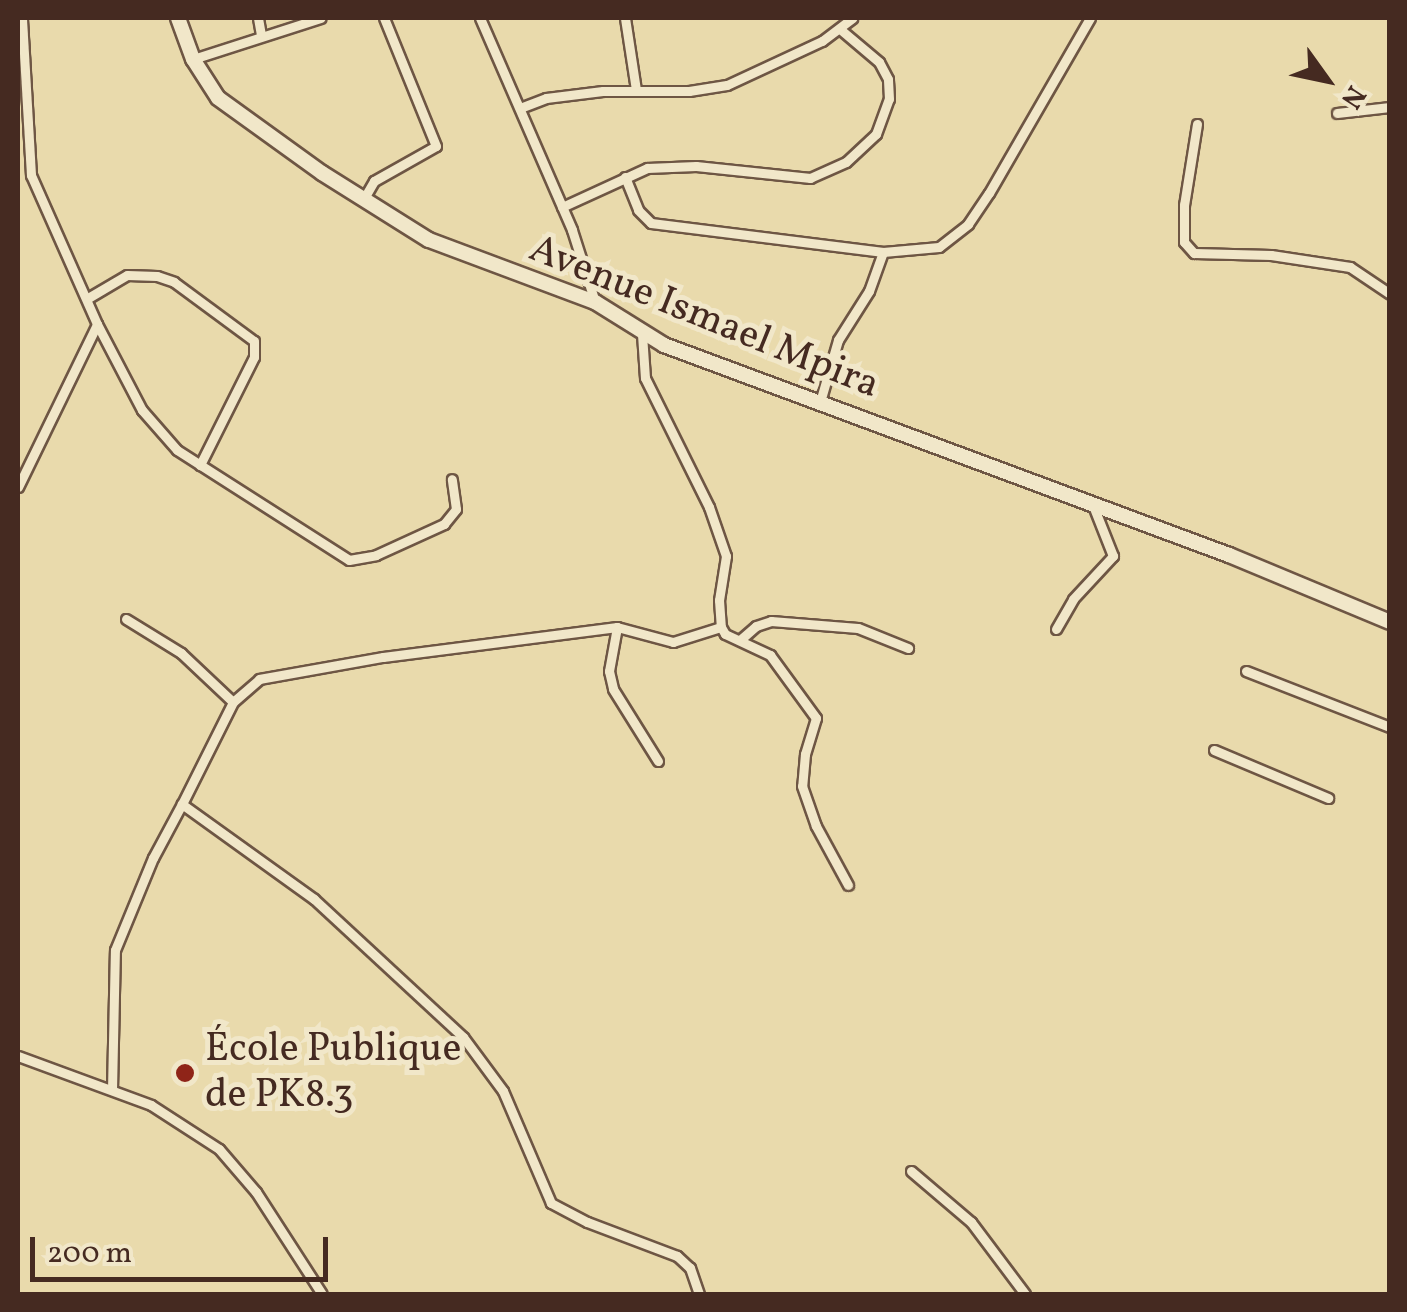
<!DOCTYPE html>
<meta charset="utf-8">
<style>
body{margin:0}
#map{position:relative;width:1407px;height:1312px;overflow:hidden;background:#e9daac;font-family:Vollkorn,serif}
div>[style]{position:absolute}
.roads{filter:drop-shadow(2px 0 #6e5644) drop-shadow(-2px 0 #6e5644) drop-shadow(0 2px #6e5644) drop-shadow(0 -2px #6e5644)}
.minor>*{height:9px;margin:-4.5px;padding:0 4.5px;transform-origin:4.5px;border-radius:4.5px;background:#f1e7c9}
.secondary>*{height:14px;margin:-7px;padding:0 7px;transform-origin:7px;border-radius:7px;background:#f1e7c9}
.dots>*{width:28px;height:28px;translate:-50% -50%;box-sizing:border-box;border:5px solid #f1e7c9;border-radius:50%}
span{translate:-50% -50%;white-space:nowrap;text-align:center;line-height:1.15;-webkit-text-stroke:10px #f1e7c9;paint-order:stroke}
.street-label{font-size:40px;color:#452a21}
.poi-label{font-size:40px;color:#452a21}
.left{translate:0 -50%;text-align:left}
.frame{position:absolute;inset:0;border:20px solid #452a21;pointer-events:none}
.north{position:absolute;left:1277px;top:30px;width:100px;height:100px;-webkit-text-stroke:8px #f1e7c9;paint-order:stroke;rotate:123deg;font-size:28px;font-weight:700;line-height:40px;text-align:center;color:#452a21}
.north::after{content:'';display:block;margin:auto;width:35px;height:45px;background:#452a21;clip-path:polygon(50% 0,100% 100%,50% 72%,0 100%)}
.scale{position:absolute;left:30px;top:1237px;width:298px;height:45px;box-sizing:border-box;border:5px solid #452a21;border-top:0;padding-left:12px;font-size:30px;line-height:35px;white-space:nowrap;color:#452a21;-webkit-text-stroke:8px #f1e7c9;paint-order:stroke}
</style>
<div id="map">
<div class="roads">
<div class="minor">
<i style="left:258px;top:18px;width:17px;rotate:80deg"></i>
<i style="left:480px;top:18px;width:231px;rotate:66.5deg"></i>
<i style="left:572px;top:230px;width:76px;rotate:72.3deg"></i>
<i style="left:625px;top:18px;width:73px;rotate:81.3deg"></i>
<i style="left:193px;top:59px;width:134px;rotate:-17.8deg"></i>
<i style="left:520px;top:108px;width:28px;rotate:-21deg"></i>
<i style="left:546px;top:98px;width:57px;rotate:-7deg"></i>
<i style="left:603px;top:91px;width:86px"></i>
<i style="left:689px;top:91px;width:38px;rotate:-9deg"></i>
<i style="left:727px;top:85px;width:105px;rotate:-24.9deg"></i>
<i style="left:822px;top:41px;width:38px;rotate:-37deg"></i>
<i style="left:1337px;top:113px;width:53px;rotate:-6.5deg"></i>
<i style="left:1197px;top:124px;width:82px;rotate:99.1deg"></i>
<i style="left:1184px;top:205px;width:37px;rotate:90deg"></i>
<i style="left:1184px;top:242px;width:15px;rotate:48deg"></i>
<i style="left:1194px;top:253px;width:77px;rotate:1.5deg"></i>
<i style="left:1271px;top:255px;width:80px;rotate:8.6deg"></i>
<i style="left:1350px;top:267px;width:48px;rotate:34deg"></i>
<i style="left:625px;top:177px;width:35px;rotate:68deg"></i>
<i style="left:638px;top:210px;width:18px;rotate:45deg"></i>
<i style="left:651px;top:223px;width:234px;rotate:7.1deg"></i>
<i style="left:883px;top:252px;width:56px;rotate:-5.1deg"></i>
<i style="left:939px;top:247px;width:37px;rotate:-38deg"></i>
<i style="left:968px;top:224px;width:37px;rotate:-56deg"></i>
<i style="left:989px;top:193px;width:202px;rotate:-60deg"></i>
<i style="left:363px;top:200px;width:22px;rotate:-60deg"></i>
<i style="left:374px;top:181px;width:71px;rotate:-29.4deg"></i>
<i style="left:436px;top:146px;width:138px;rotate:-112.1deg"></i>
<i style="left:562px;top:207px;width:94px;rotate:-24.6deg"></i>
<i style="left:647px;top:168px;width:49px;rotate:-2.3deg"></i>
<i style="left:696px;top:166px;width:115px;rotate:6deg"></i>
<i style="left:810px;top:178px;width:39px;rotate:-24deg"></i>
<i style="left:846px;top:162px;width:41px;rotate:-43deg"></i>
<i style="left:876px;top:134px;width:37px;rotate:-70deg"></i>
<i style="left:889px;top:99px;width:20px;rotate:-93deg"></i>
<i style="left:888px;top:79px;width:19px;rotate:-118deg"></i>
<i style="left:879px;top:62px;width:51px;rotate:-139.8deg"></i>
<i style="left:88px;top:298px;width:45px;rotate:-30.5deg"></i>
<i style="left:127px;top:275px;width:30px;rotate:2deg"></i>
<i style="left:157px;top:276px;width:18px;rotate:19deg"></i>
<i style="left:174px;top:282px;width:99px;rotate:36.4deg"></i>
<i style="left:254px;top:341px;width:16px;rotate:90deg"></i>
<i style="left:254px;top:357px;width:121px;rotate:116.6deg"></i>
<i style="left:97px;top:324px;width:97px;rotate:62.4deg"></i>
<i style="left:142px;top:410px;width:53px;rotate:48.8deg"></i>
<i style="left:177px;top:450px;width:204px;rotate:32.6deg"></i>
<i style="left:349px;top:560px;width:27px;rotate:-10deg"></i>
<i style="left:376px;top:555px;width:75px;rotate:-24.5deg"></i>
<i style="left:444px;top:524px;width:19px;rotate:-51deg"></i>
<i style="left:456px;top:509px;width:30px;rotate:-98deg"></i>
<i style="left:642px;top:334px;width:44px;rotate:86.1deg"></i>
<i style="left:645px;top:378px;width:144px;rotate:63.6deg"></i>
<i style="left:709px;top:507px;width:52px;rotate:70.9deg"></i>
<i style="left:726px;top:556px;width:45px;rotate:99deg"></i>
<i style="left:719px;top:600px;width:27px;rotate:86deg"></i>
<i style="left:721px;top:627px;width:8px;rotate:60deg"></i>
<i style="left:725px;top:634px;width:50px;rotate:25deg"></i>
<i style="left:770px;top:655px;width:78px;rotate:53.9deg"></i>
<i style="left:816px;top:718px;width:38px;rotate:107deg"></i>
<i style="left:805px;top:754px;width:32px;rotate:95deg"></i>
<i style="left:802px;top:786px;width:42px;rotate:70.7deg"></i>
<i style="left:816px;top:826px;width:67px;rotate:61.5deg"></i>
<i style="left:820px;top:402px;width:65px;rotate:-73.8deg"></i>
<i style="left:838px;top:340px;width:58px;rotate:-57.7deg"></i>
<i style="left:869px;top:291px;width:41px;rotate:-70.3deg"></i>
<i style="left:18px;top:487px;width:181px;rotate:-64.1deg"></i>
<i style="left:97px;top:324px;width:163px;rotate:-113.9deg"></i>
<i style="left:31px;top:175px;width:157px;rotate:-93.3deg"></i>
<i style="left:126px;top:619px;width:65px;rotate:31.7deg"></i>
<i style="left:181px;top:653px;width:71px;rotate:43.3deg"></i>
<i style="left:617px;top:627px;width:45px;rotate:100.3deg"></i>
<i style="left:609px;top:671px;width:18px;rotate:77deg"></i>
<i style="left:613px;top:689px;width:85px;rotate:58deg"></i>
<i style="left:1056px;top:629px;width:34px;rotate:-60deg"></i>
<i style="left:1073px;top:599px;width:59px;rotate:-47.1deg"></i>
<i style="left:1113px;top:556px;width:52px;rotate:-111.6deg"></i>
<i style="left:740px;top:640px;width:21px;rotate:-41deg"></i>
<i style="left:756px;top:626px;width:16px;rotate:-18deg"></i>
<i style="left:771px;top:621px;width:87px;rotate:4.6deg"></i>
<i style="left:858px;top:628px;width:54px;rotate:21.8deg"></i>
<i style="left:1246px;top:671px;width:155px;rotate:21.3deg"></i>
<i style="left:1214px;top:750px;width:124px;rotate:22.8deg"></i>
<i style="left:18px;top:1056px;width:142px;rotate:20.2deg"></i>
<i style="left:151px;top:1105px;width:81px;rotate:32.9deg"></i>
<i style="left:219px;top:1149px;width:57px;rotate:49.3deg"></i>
<i style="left:256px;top:1192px;width:121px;rotate:57.1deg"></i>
<i style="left:112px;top:1090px;width:140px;rotate:-88.8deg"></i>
<i style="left:115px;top:950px;width:100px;rotate:-67.6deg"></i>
<i style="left:153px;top:858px;width:61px;rotate:-61.8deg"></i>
<i style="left:911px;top:1171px;width:79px;rotate:40.4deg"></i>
<i style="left:971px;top:1222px;width:90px;rotate:53.1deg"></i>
<i style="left:699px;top:1294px;width:28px;rotate:-109deg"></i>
<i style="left:690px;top:1268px;width:18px;rotate:-137deg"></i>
<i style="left:677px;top:1256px;width:96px;rotate:-159.3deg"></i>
<i style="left:587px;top:1222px;width:41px;rotate:-152.2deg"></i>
<i style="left:551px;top:1203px;width:122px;rotate:-113.2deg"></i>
<i style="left:503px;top:1091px;width:67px;rotate:-126.5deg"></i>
<i style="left:463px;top:1037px;width:203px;rotate:-137.2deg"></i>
<i style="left:314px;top:899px;width:163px;rotate:-144.3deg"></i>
<i style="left:182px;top:804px;width:114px;rotate:-63.4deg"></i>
<i style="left:233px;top:702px;width:35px;rotate:-41deg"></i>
<i style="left:259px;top:679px;width:126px;rotate:-10.1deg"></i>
<i style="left:383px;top:657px;width:236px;rotate:-7.3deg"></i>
<i style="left:617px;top:627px;width:58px;rotate:15deg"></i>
<i style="left:673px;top:642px;width:50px;rotate:-17.4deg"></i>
</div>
<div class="secondary">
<i style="left:178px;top:18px;width:44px;rotate:69.9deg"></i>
<i style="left:193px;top:59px;width:46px;rotate:57.3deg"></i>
<i style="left:218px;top:98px;width:128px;rotate:35.8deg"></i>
<i style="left:322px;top:173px;width:126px;rotate:32.1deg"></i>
<i style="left:429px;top:240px;width:177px;rotate:20.5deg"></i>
<i style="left:595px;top:302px;width:81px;rotate:31.9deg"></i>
<i style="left:664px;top:345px;width:603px;rotate:20.39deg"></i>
<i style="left:1229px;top:555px;width:174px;rotate:22.6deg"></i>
</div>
</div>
<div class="dots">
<i style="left:185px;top:1073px;background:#8f2418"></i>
</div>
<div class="street-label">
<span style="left:704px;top:318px;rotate:22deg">Avenue Ismael Mpira</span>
</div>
<div class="poi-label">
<span class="left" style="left:205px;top:1073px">École Publique<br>de PK8.3</span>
</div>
<div class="frame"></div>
<div class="north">N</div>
<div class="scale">200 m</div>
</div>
